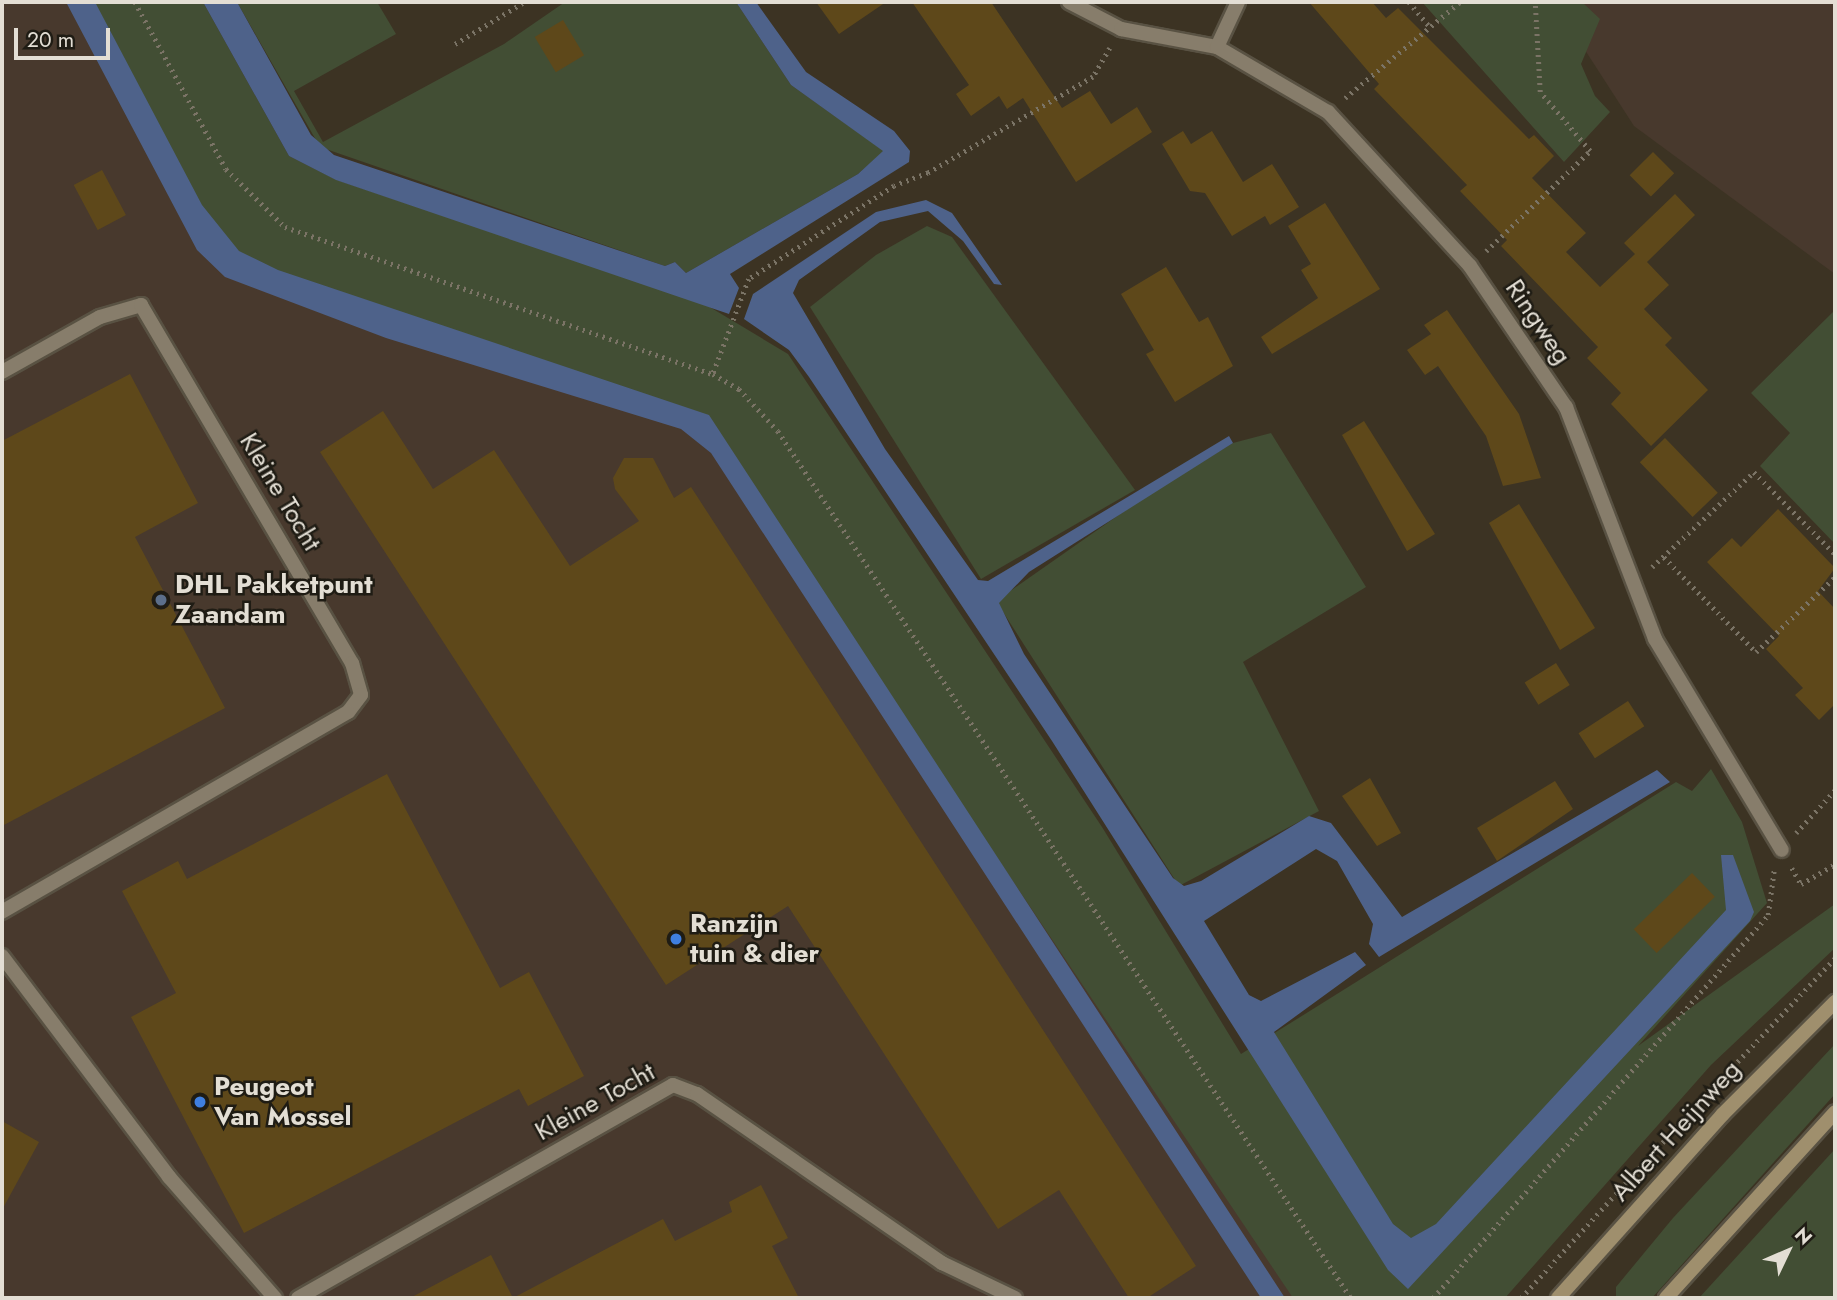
<!DOCTYPE html>
<style>
body{margin:0}
#map{position:relative;width:1837px;height:1300px;overflow:hidden;background:#3c3323;font-family:Jost,sans-serif}
div>[style]{position:absolute}
.industrial>*{inset:0;background:#48392d}
.green>*{inset:0;background:#424e34}
.water>*{inset:0;background:#4e628a}
.building>*{inset:0;background:#5e481a;transform-origin:0 0}
.path>*{height:4.5px;margin-top:-2.25px;transform-origin:0;background:repeating-linear-gradient(90deg,#7b7466 0 2px,transparent 0 7px)}
.roads{filter:drop-shadow(2px 0 #595243) drop-shadow(-2px 0 #595243) drop-shadow(0 2px #595243) drop-shadow(0 -2px #595243)}
.street>*{height:14px;margin:-7px;padding:0 7px;transform-origin:7px;border-radius:7px;background:#877d6b}
.secondary>*{height:14px;margin:-7px;padding:0 7px;transform-origin:7px;border-radius:7px;background:#9f8f6d}
.dots>*{width:19px;height:19px;translate:-50% -50%;box-sizing:border-box;border:4px solid #1f1c14;border-radius:50%}
span{translate:-50% -50%;white-space:nowrap;text-align:center;line-height:1.15;-webkit-text-stroke:5px #1f1c14;paint-order:stroke}
.street-label{font-size:26px;color:#e3ded4}
.poi-label{font-size:26px;color:#e3ded4;font-weight:700}
.left{translate:0 -50%;text-align:left}
.frame{position:absolute;inset:0;border:4px solid #e3ded4;pointer-events:none}
.north{position:absolute;left:1753px;top:1216px;width:70px;height:70px;-webkit-text-stroke:5px #1f1c14;paint-order:stroke;rotate:46deg;font-size:19px;font-weight:700;line-height:28px;text-align:center;color:#e3ded4}
.north::after{content:'';display:block;margin:auto;width:24px;height:32px;background:#e3ded4;clip-path:polygon(50% 0,100% 100%,50% 72%,0 100%)}
.scale{position:absolute;left:14px;top:28px;width:96px;height:32px;box-sizing:border-box;border:4px solid #e3ded4;border-top:0;padding-left:9px;font-size:21px;line-height:24px;white-space:nowrap;color:#e3ded4;-webkit-text-stroke:5px #1f1c14;paint-order:stroke}
</style>
<div id="map">
<div class="industrial">
<i style="clip-path:polygon(2px 2px,150px 2px,322px 251px,706px 422px,1324px 1298px,2px 1298px)"></i>
<i style="clip-path:polygon(1554px 2px,1835px 2px,1835px 274px,1634px 126px)"></i>
</div>
<div class="green">
<i style="clip-path:polygon(78px 2px,203px 2px,289px 156px,337px 180px,703px 303px,788px 354px,1102px 827px,1241px 1054px,1676px 782px,1692px 791px,1711px 769px,1742px 822px,1767px 903px,1638px 1046px,1835px 904px,1835px 948px,1711px 1065px,1505px 1298px,1293px 1298px,711px 432px,220px 259px)"></i>
<i style="clip-path:polygon(237px 2px,377px 2px,396px 34px,294px 91px,323px 142px,504px 44px,565px 2px,736px 2px,791px 85px,884px 151px,858px 174px,686px 273px,675px 262px,665px 266px,320px 147px)"></i>
<i style="clip-path:polygon(1422px 2px,1582px 2px,1600px 19px,1581px 64px,1595px 96px,1610px 112px,1564px 162px)"></i>
<i style="clip-path:polygon(927px 226px,952px 237px,1135px 490px,981px 579px,810px 307px,876px 255px)"></i>
<i style="clip-path:polygon(1835px 310px,1835px 544px,1760px 466px,1790px 433px,1751px 393px)"></i>
<i style="clip-path:polygon(1271px 433px,1366px 587px,1243px 662px,1319px 811px,1179px 886px,996px 601px,1143px 498px,1233px 443px)"></i>
<i style="clip-path:polygon(1835px 1044px,1835px 1094px,1652px 1298px,1616px 1298px,1616px 1287px,1673px 1218px)"></i>
<i style="clip-path:polygon(1835px 1149px,1835px 1298px,1699px 1298px)"></i>
</div>
<div class="water">
<i style="clip-path:polygon(66px 2px,95px 2px,202px 205px,239px 251px,278px 270px,709px 415px,1285px 1298px,1261px 1298px,711px 453px,681px 429px,386px 338px,225px 277px,197px 250px)"></i>
<i style="clip-path:polygon(203px 2px,237px 2px,311px 135px,334px 155px,665px 266px,675px 262px,686px 273px,858px 174px,883px 151px,791px 85px,736px 2px,756px 2px,806px 72px,894px 131px,910px 151px,909px 162px,730px 274px,739px 288px,729px 314px,336px 180px,289px 156px)"></i>
<i style="clip-path:polygon(926px 200px,952px 213px,1002px 285px,994px 284px,963px 241px,928px 211px,880px 222px,799px 280px,793px 293px,885px 449px,978px 580px,988px 581px,1229px 436px,1233px 443px,1029px 572px,999px 603px,1024px 654px,1173px 878px,1184px 886px,1201px 881px,1309px 816px,1331px 823px,1402px 917px,1657px 770px,1670px 782px,1379px 957px,1369px 944px,1373px 924px,1337px 861px,1316px 849px,1204px 921px,1249px 995px,1261px 1001px,1355px 952px,1366px 965px,1274px 1032px,1393px 1224px,1411px 1238px,1436px 1224px,1726px 910px,1721px 855px,1733px 855px,1754px 912px,1750px 921px,1408px 1289px,1388px 1270px,1052px 741px,809px 377px,789px 350px,744px 319px,753px 294px,876px 212px)"></i>
</div>
<div class="building">
<i style="clip-path:polygon(816px 2px,886px 2px,839px 34px)"></i>
<i style="clip-path:polygon(912px 2px,991px 2px,1062px 108px,1090px 91px,1111px 124px,1137px 107px,1152px 132px,1076px 182px,1023px 98px,1007px 109px,999px 96px,971px 116px,956px 94px,969px 85px)"></i>
<i style="clip-path:polygon(1309px 2px,1372px 2px,1386px 18px,1398px 8px,1529px 139px,1534px 135px,1554px 156px,1532px 178px,1586px 233px,1566px 252px,1600px 287px,1635px 254px,1624px 243px,1675px 194px,1695px 215px,1647px 262px,1669px 285px,1644px 309px,1672px 338px,1665px 345px,1708px 390px,1651px 446px,1611px 404px,1621px 393px,1587px 358px,1598px 347px,1501px 246px,1507px 240px,1460px 191px,1467px 185px,1374px 89px,1379px 84px)"></i>
<i style="left:563px;top:20px;width:41px;height:33px;rotate:59deg"></i>
<i style="clip-path:polygon(1183px 131px,1191px 144px,1212px 131px,1243px 182px,1272px 164px,1299px 207px,1270px 225px,1265px 216px,1232px 236px,1205px 193px,1190px 191px,1162px 144px)"></i>
<i style="left:1653px;top:152px;width:30px;height:33px;rotate:45deg"></i>
<i style="left:102px;top:170px;width:51px;height:32px;rotate:62deg"></i>
<i style="clip-path:polygon(1325px 203px,1380px 289px,1272px 354px,1261px 337px,1318px 298px,1301px 270px,1311px 264px,1288px 226px)"></i>
<i style="clip-path:polygon(1166px 267px,1199px 322px,1208px 317px,1233px 366px,1175px 402px,1146px 354px,1154px 350px,1121px 294px)"></i>
<i style="clip-path:polygon(1447px 310px,1519px 414px,1541px 478px,1503px 486px,1486px 436px,1438px 366px,1425px 375px,1407px 350px,1431px 334px,1424px 325px)"></i>
<i style="clip-path:polygon(130px 374px,198px 503px,135px 537px,225px 708px,2px 826px,2px 441px)"></i>
<i style="clip-path:polygon(383px 411px,433px 489px,494px 450px,570px 566px,639px 521px,615px 489px,613px 478px,624px 458px,653px 458px,674px 498px,691px 487px,1196px 1266px,1147px 1298px,1129px 1298px,1059px 1190px,998px 1229px,788px 906px,666px 985px,320px 452px)"></i>
<i style="clip-path:polygon(1364px 421px,1435px 534px,1407px 551px,1342px 435px)"></i>
<i style="left:1665px;top:438px;width:76px;height:35px;rotate:46deg"></i>
<i style="clip-path:polygon(1519px 504px,1595px 628px,1560px 650px,1489px 523px)"></i>
<i style="clip-path:polygon(1778px 509px,1835px 568px,1818px 591px,1835px 609px,1835px 704px,1819px 720px,1795px 695px,1803px 688px,1766px 649px,1779px 636px,1707px 562px,1732px 538px,1741px 547px)"></i>
<i style="left:1556px;top:663px;width:26px;height:37px;rotate:58deg"></i>
<i style="left:1628px;top:701px;width:30px;height:59px;rotate:57deg"></i>
<i style="clip-path:polygon(387px 774px,500px 988px,529px 972px,584px 1076px,528px 1106px,519px 1089px,244px 1233px,131px 1017px,176px 993px,122px 891px,178px 861px,187px 879px)"></i>
<i style="clip-path:polygon(1370px 778px,1401px 833px,1377px 846px,1342px 796px)"></i>
<i style="clip-path:polygon(1555px 781px,1573px 809px,1497px 861px,1477px 828px)"></i>
<i style="left:1692px;top:873px;width:33px;height:81px;rotate:46deg"></i>
<i style="clip-path:polygon(2px 1121px,39px 1142px,2px 1210px)"></i>
<i style="clip-path:polygon(761px 1185px,788px 1238px,772px 1246px,799px 1298px,410px 1298px,491px 1255px,513px 1298px,663px 1219px,675px 1241px,732px 1212px,729px 1202px)"></i>
</div>
<div class="path">
<i style="left:135px;top:2px;width:190px;rotate:61.4deg"></i>
<i style="left:226px;top:169px;width:83px;rotate:44.5deg"></i>
<i style="left:285px;top:227px;width:453px;rotate:19deg"></i>
<i style="left:1409px;top:2px;width:33px;rotate:50deg"></i>
<i style="left:455px;top:44px;width:81px;rotate:-31.3deg"></i>
<i style="left:1110px;top:48px;width:34px;rotate:120deg"></i>
<i style="left:1093px;top:77px;width:191px;rotate:149.8deg"></i>
<i style="left:928px;top:173px;width:36px;rotate:159deg"></i>
<i style="left:894px;top:186px;width:172px;rotate:147.3deg"></i>
<i style="left:749px;top:279px;width:102px;rotate:110.8deg"></i>
<i style="left:713px;top:374px;width:30px;rotate:30deg"></i>
<i style="left:739px;top:389px;width:57px;rotate:47.1deg"></i>
<i style="left:778px;top:431px;width:1039px;rotate:56.54deg"></i>
<i style="left:1345px;top:98px;width:150px;rotate:-39.9deg"></i>
<i style="left:1486px;top:251px;width:144px;rotate:-43.9deg"></i>
<i style="left:1590px;top:151px;width:77px;rotate:-130.3deg"></i>
<i style="left:1540px;top:92px;width:90px;rotate:-93.2deg"></i>
<i style="left:1664px;top:557px;width:132px;rotate:45.9deg"></i>
<i style="left:1756px;top:652px;width:109px;rotate:-43.5deg"></i>
<i style="left:1652px;top:567px;width:139px;rotate:-43deg"></i>
<i style="left:1754px;top:472px;width:115px;rotate:45.4deg"></i>
<i style="left:1796px;top:833px;width:58px;rotate:-47.8deg"></i>
<i style="left:1792px;top:868px;width:18px;rotate:61deg"></i>
<i style="left:1801px;top:884px;width:39px;rotate:-30deg"></i>
<i style="left:1723px;top:1077px;width:163px;rotate:-46.7deg"></i>
<i style="left:1433px;top:1298px;width:509px;rotate:-48.82deg"></i>
<i style="left:1768px;top:915px;width:45px;rotate:-82.4deg"></i>
<i style="left:1521px;top:1298px;width:238px;rotate:-47.7deg"></i>
</div>
<div class="roads">
<div class="street">
<i style="left:1069px;top:2px;width:59px;rotate:27.4deg"></i>
<i style="left:1121px;top:29px;width:98px;rotate:10.6deg"></i>
<i style="left:1217px;top:47px;width:129px;rotate:30.4deg"></i>
<i style="left:1328px;top:112px;width:209px;rotate:47.3deg"></i>
<i style="left:1470px;top:266px;width:171px;rotate:55.8deg"></i>
<i style="left:1566px;top:407px;width:248px;rotate:69deg"></i>
<i style="left:1655px;top:639px;width:246px;rotate:59deg"></i>
<i style="left:1217px;top:47px;width:50px;rotate:-65deg"></i>
<i style="left:2px;top:372px;width:112px;rotate:-29.3deg"></i>
<i style="left:100px;top:317px;width:43px;rotate:-16.3deg"></i>
<i style="left:141px;top:305px;width:416px;rotate:59.5deg"></i>
<i style="left:352px;top:663px;width:33px;rotate:74deg"></i>
<i style="left:361px;top:695px;width:21px;rotate:127deg"></i>
<i style="left:348px;top:712px;width:400px;rotate:150deg"></i>
<i style="left:2px;top:956px;width:277px;rotate:52.9deg"></i>
<i style="left:169px;top:1177px;width:161px;rotate:48.8deg"></i>
<i style="left:298px;top:1298px;width:431px;rotate:-29.6deg"></i>
<i style="left:673px;top:1085px;width:26px;rotate:21deg"></i>
<i style="left:697px;top:1094px;width:298px;rotate:34.6deg"></i>
<i style="left:942px;top:1263px;width:81px;rotate:25.6deg"></i>
</div>
<div class="secondary">
<i style="left:1558px;top:1298px;width:246px;rotate:-48.1deg"></i>
<i style="left:1722px;top:1115px;width:160px;rotate:-45deg"></i>
<i style="left:1666px;top:1298px;width:251px;rotate:-47.7deg"></i>
</div>
</div>
<div class="dots">
<i style="left:161px;top:600px;background:#5c6f8a"></i>
<i style="left:676px;top:939px;background:#3f7fe0"></i>
<i style="left:200px;top:1102px;background:#3f7fe0"></i>
</div>
<div class="street-label">
<span style="left:1538px;top:322px;rotate:56deg">Ringweg</span>
<span style="left:280px;top:492px;rotate:59deg">Kleine Tocht</span>
<span style="left:595px;top:1102px;rotate:-29deg">Kleine Tocht</span>
<span style="left:1676px;top:1131px;rotate:-48deg">Albert Heijnweg</span>
</div>
<div class="poi-label">
<span class="left" style="left:175px;top:600px">DHL Pakketpunt<br>Zaandam</span>
<span class="left" style="left:690px;top:939px">Ranzijn<br>tuin &amp; dier</span>
<span class="left" style="left:214px;top:1102px">Peugeot<br>Van Mossel</span>
</div>
<div class="frame"></div>
<div class="north">N</div>
<div class="scale">20 m</div>
</div>
